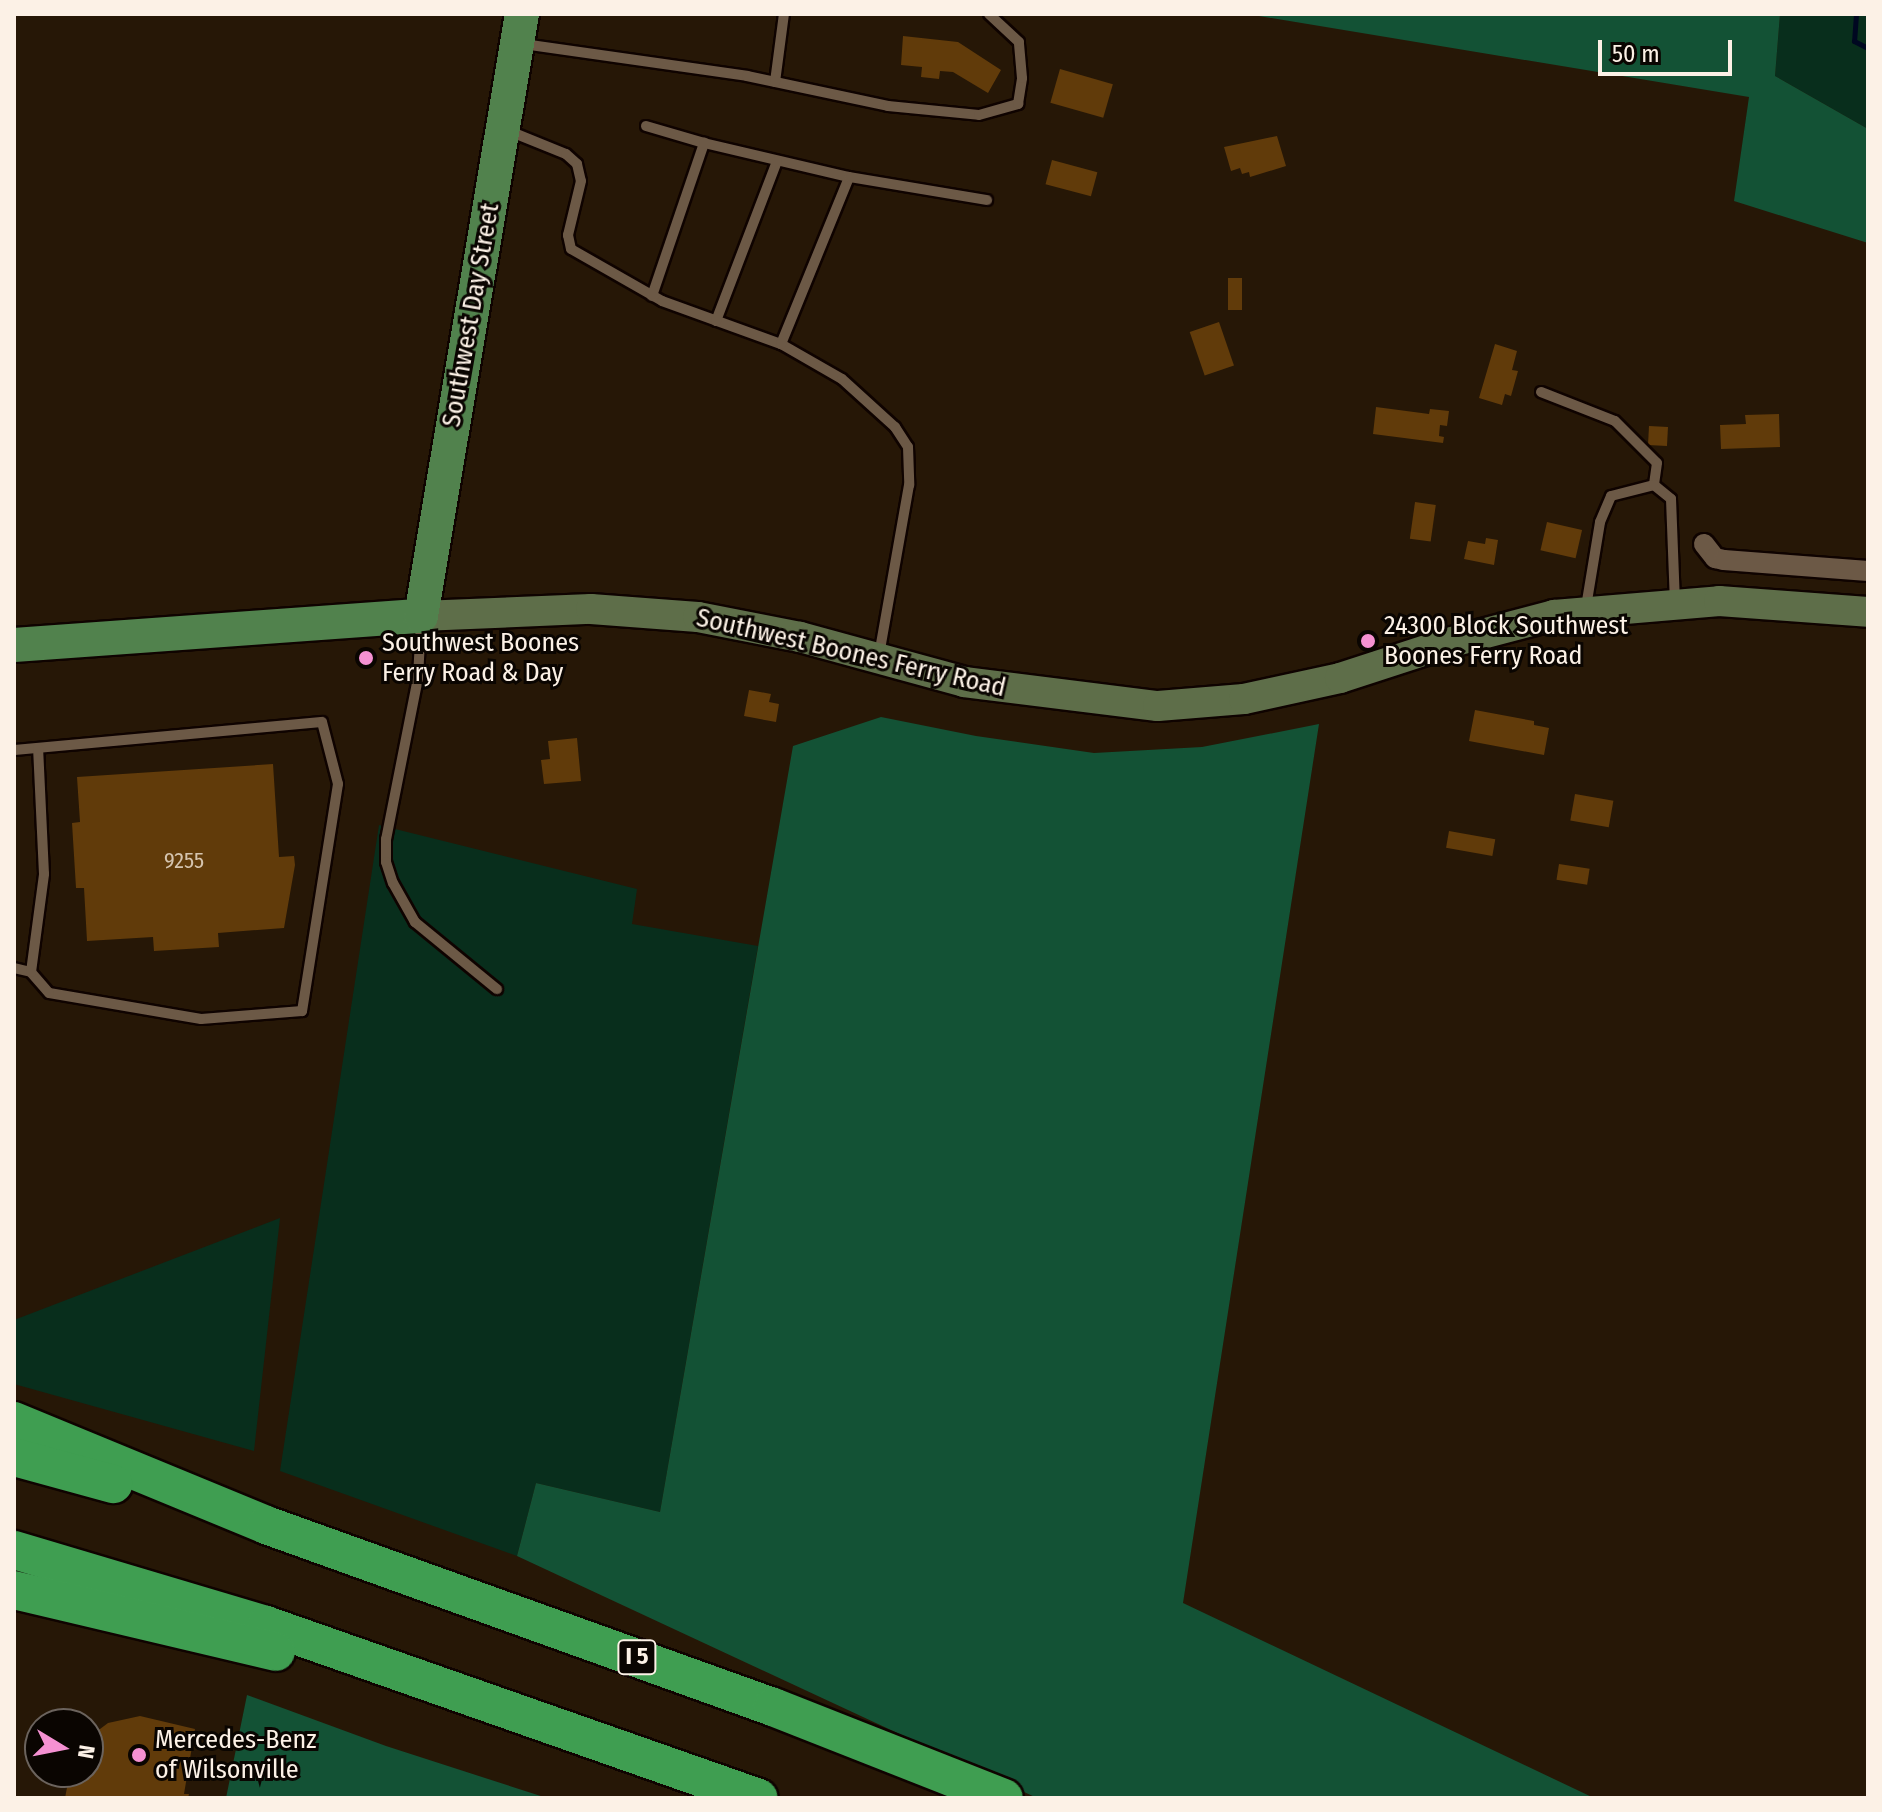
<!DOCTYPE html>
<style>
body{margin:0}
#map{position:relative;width:1882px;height:1812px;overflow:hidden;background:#261706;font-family:"Fira Sans Condensed",sans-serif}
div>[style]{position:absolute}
.green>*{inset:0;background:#082e1c}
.forest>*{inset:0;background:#135235}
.stream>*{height:5px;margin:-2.5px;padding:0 2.5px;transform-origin:2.5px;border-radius:2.5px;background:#000821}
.building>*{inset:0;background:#613b0a;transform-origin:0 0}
.roads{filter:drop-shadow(2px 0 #0f0300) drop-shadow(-2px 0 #0f0300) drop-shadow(0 2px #0f0300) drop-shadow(0 -2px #0f0300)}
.lane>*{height:10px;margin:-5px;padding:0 5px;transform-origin:5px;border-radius:5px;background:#6c5946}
.street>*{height:20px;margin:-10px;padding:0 10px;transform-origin:10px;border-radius:10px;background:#6c5946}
.secondary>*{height:30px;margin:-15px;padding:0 15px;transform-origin:15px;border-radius:15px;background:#5e6e49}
.primary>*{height:34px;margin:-17px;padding:0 17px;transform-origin:17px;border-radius:17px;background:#51824d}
.highway>*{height:38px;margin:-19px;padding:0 19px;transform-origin:19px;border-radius:19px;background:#3f9e51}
.dots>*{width:22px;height:22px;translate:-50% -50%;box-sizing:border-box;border:4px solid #0a0501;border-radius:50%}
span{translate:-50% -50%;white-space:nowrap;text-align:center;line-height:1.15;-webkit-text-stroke:6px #0a0501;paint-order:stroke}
.number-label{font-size:22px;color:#d5c4af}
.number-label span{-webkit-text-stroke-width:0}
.shield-label span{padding:2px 6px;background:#0a0501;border:2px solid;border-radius:6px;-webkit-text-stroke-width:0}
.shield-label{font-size:24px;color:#fcf1e6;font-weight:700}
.street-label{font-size:26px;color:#fcf1e6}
.poi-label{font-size:26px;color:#fcf1e6}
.left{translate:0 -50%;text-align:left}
.frame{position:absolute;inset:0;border:16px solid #fcf1e6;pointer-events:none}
.north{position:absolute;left:24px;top:1708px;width:80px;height:80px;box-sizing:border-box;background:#0a0501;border:2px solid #6b635d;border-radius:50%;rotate:100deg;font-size:22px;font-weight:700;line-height:32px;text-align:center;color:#fcf1e6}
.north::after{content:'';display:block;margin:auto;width:28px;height:36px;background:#f591d2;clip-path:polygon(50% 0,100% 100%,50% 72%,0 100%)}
.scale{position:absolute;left:1598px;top:40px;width:134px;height:36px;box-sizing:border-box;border:4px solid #fcf1e6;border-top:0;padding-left:10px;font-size:24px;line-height:28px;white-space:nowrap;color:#fcf1e6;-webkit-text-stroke:6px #0a0501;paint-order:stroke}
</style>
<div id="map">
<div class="green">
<i style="clip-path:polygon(1780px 14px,1868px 14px,1868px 129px,1775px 76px)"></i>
<i style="clip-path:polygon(379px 825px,637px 889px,632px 924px,758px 946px,660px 1512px,536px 1483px,517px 1556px,280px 1471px)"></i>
<i style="clip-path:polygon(280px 1218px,254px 1451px,14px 1384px,14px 1320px)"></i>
</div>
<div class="forest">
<i style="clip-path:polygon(1247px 14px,1780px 14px,1775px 76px,1868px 129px,1868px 243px,1734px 201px,1749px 97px)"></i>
<i style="clip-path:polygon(881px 717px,976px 736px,1094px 753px,1202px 747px,1319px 724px,1183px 1603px,1594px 1798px,1037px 1798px,517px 1556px,536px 1483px,660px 1512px,793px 746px)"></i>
<i style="clip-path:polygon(247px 1695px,386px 1746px,547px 1798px,226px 1798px)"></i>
</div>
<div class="stream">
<i style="left:1856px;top:14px;width:27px;rotate:94deg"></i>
<i style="left:1854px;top:41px;width:16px;rotate:27deg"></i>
</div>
<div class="building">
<i style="clip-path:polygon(903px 36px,958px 42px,1001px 70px,988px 93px,953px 72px,940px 71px,939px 79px,921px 77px,922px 67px,901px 65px)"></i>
<i style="left:1060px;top:69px;width:55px;height:35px;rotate:16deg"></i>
<i style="clip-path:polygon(1277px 136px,1286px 166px,1250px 177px,1249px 172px,1242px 174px,1240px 168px,1231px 171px,1224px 147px)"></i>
<i style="left:1052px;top:160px;width:47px;height:25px;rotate:15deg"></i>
<i style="left:1228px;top:278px;width:14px;height:32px"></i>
<i style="left:1219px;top:322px;width:46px;height:31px;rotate:71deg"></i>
<i style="clip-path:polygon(1495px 344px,1517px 351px,1512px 370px,1518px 371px,1511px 396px,1505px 394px,1502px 405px,1479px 398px)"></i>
<i style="clip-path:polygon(1376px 407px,1429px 414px,1430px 409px,1449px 411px,1447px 426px,1440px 425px,1439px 436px,1444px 437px,1443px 443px,1373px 434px)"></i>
<i style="clip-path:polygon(1779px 414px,1780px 447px,1721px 449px,1720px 425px,1746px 424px,1745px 415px)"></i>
<i style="left:1649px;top:426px;width:19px;height:19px;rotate:3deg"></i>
<i style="left:1415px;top:502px;width:21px;height:37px;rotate:8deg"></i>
<i style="left:1547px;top:522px;width:36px;height:29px;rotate:13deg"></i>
<i style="clip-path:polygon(1486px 538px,1498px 540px,1494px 565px,1464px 559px,1468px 541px,1485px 544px)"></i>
<i style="clip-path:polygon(749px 690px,771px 694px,769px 702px,779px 704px,776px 722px,744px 716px)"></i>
<i style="clip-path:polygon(1475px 710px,1534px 721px,1534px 725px,1549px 728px,1544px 755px,1469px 741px)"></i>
<i style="clip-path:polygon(577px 738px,581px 781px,544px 784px,541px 760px,550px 759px,548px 741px)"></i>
<i style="clip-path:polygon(273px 764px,279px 857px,294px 856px,295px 865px,284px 928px,218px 933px,219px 947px,154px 951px,153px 937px,87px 941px,84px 888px,76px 888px,72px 823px,80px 822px,77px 777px)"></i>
<i style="left:1575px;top:794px;width:39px;height:27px;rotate:10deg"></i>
<i style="left:1449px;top:831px;width:47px;height:17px;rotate:10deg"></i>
<i style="left:1559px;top:864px;width:31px;height:16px;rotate:9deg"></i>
<i style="clip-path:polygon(140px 1716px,195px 1729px,184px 1794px,189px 1794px,188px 1798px,65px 1798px,70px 1772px,88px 1772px,88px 1738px,108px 1723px)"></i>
</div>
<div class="roads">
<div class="lane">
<i style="left:523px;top:44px;width:226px;rotate:8.1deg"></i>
<i style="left:747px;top:76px;width:144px;rotate:12deg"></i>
<i style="left:888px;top:106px;width:91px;rotate:5.6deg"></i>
<i style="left:979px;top:115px;width:41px;rotate:-15.8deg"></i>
<i style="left:1018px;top:104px;width:26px;rotate:-81deg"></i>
<i style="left:1022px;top:78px;width:36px;rotate:-95deg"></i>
<i style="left:1019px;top:42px;width:41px;rotate:-137deg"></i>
<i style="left:775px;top:82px;width:69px;rotate:-82.5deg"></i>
<i style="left:646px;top:126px;width:60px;rotate:16.3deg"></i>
<i style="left:509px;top:131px;width:61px;rotate:22deg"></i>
<i style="left:566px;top:154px;width:15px;rotate:42deg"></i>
<i style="left:577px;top:164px;width:17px;rotate:77deg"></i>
<i style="left:581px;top:181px;width:56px;rotate:103.5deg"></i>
<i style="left:568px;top:235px;width:14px;rotate:78deg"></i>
<i style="left:571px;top:249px;width:105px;rotate:29.7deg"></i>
<i style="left:662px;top:301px;width:127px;rotate:19.9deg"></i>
<i style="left:781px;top:344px;width:70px;rotate:29.8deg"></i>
<i style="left:842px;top:379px;width:72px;rotate:42.2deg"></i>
<i style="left:895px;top:427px;width:24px;rotate:57deg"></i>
<i style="left:908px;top:447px;width:38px;rotate:88deg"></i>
<i style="left:909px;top:485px;width:174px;rotate:100deg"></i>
<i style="left:652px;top:296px;width:162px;rotate:-71.2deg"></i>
<i style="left:704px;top:143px;width:149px;rotate:13.2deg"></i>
<i style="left:716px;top:321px;width:171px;rotate:-69.1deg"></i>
<i style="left:781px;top:344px;width:180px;rotate:-67.8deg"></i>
<i style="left:849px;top:177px;width:140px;rotate:9.5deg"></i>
<i style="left:1541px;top:392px;width:79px;rotate:21.4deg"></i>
<i style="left:1615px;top:421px;width:59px;rotate:45deg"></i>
<i style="left:1657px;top:463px;width:22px;rotate:98deg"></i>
<i style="left:1586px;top:607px;width:86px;rotate:-80.6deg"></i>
<i style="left:1600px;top:522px;width:28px;rotate:-67deg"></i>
<i style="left:1611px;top:496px;width:44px;rotate:-14.3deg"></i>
<i style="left:1654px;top:485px;width:22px;rotate:39deg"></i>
<i style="left:1671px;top:499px;width:102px;rotate:87.8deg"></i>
<i style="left:421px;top:622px;width:56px;rotate:93.1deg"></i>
<i style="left:418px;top:678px;width:164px;rotate:101.2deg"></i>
<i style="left:386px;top:839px;width:23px;rotate:90deg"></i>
<i style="left:386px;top:862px;width:22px;rotate:72deg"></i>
<i style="left:393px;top:883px;width:45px;rotate:60.6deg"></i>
<i style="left:415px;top:922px;width:106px;rotate:39.3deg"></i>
<i style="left:14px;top:750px;width:309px;rotate:-5.2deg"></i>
<i style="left:322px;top:722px;width:64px;rotate:75.5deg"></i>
<i style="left:338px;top:784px;width:230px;rotate:99deg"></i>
<i style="left:302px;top:1011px;width:101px;rotate:175.5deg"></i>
<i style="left:201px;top:1019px;width:154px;rotate:-170.3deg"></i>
<i style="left:49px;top:993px;width:28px;rotate:-131deg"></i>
<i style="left:31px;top:972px;width:17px;rotate:-167deg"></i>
<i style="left:31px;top:972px;width:99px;rotate:-82.4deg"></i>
<i style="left:44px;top:874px;width:126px;rotate:-92.7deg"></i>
</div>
<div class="street">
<i style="left:1704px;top:544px;width:18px;rotate:52deg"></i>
<i style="left:1715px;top:558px;width:9px;rotate:13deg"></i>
<i style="left:1724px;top:560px;width:144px;rotate:4.4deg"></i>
</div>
<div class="secondary">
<i style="left:421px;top:616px;width:170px;rotate:-2.4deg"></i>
<i style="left:591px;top:609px;width:107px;rotate:4.3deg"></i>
<i style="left:698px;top:617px;width:104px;rotate:11.1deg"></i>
<i style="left:800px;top:637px;width:170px;rotate:15.3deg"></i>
<i style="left:964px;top:682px;width:195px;rotate:7.1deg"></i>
<i style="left:1158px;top:706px;width:86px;rotate:-4.7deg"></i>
<i style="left:1244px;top:699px;width:98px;rotate:-12.3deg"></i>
<i style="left:1340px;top:678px;width:114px;rotate:-18deg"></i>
<i style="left:1448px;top:643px;width:110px;rotate:-14.8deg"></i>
<i style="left:1554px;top:615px;width:166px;rotate:-4.8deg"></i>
<i style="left:1719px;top:601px;width:149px;rotate:4.2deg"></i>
</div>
<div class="primary">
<i style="left:14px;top:645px;width:408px;rotate:-4.1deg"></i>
<i style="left:421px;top:616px;width:610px;rotate:-80.48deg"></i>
</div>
<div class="highway">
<i style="left:14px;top:1421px;width:273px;rotate:22.4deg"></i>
<i style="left:266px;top:1525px;width:539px;rotate:19.75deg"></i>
<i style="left:773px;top:1707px;width:248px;rotate:21.5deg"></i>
<i style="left:14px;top:1457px;width:103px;rotate:15.3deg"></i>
<i style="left:14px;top:1550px;width:263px;rotate:16.6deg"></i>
<i style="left:266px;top:1625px;width:522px;rotate:19.34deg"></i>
<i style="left:14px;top:1590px;width:269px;rotate:13.3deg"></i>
</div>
</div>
<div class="dots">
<i style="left:1368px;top:641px;background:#f591d2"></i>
<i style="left:366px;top:658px;background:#f591d2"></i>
<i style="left:139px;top:1755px;background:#f591d2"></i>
</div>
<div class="number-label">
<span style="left:184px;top:861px">9255</span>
</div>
<div class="shield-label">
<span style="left:637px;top:1657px">I 5</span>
</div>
<div class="street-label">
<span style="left:471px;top:315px;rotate:-80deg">Southwest Day Street</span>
<span style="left:851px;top:653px;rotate:13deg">Southwest Boones Ferry Road</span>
</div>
<div class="poi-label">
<span class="left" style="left:1384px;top:641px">24300 Block Southwest<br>Boones Ferry Road</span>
<span class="left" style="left:382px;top:658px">Southwest Boones<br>Ferry Road &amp; Day</span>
<span class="left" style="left:155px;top:1755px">Mercedes-Benz<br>of Wilsonville</span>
</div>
<div class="frame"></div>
<div class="north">N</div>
<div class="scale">50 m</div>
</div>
